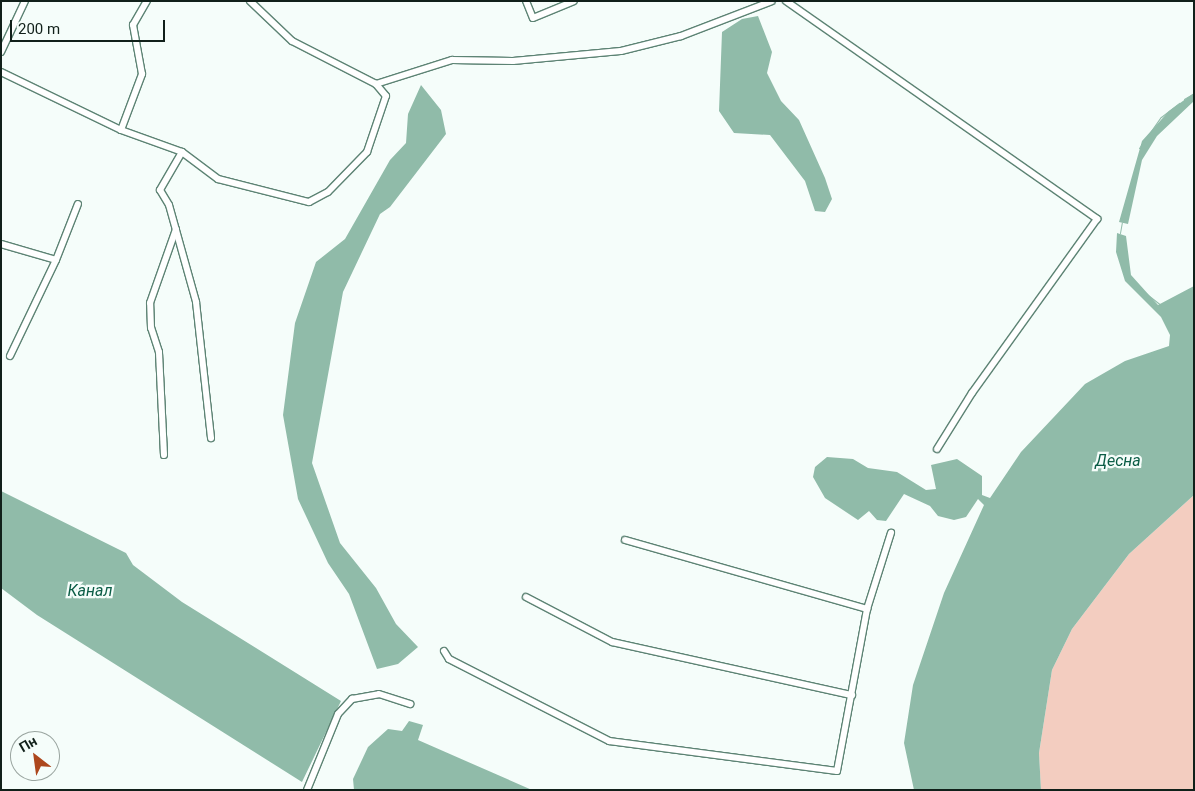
<!DOCTYPE html>
<meta charset="utf-8">
<style>
body{margin:0}
#map{position:relative;width:1195px;height:791px;overflow:hidden;background:#f5fdfa;font-family:Roboto,sans-serif}
div>[style]{position:absolute}
.green>*{inset:0;background:#f3cdc0}
.water>*{inset:0;background:#90bba9}
.stream>*{height:1px;margin:-0.5px;padding:0 0.5px;transform-origin:0.5px;border-radius:0.5px;background:#90bba9}
.roads{filter:drop-shadow(1px 0 #5d8374) drop-shadow(-1px 0 #5d8374) drop-shadow(0 1px #5d8374) drop-shadow(0 -1px #5d8374)}
.minor>*{height:6px;margin:-3px;padding:0 3px;transform-origin:3px;border-radius:3px;background:#fff}
span{translate:-50% -50%;white-space:nowrap;text-align:center;line-height:1.15;-webkit-text-stroke:4.5px #f5fdfa;paint-order:stroke}
.water-label{font-size:16px;color:#0b5d46;font-style:italic}
.frame{position:absolute;inset:0;border:2px solid #11201a;pointer-events:none}
.north{position:absolute;left:10px;top:731px;width:50px;height:50px;box-sizing:border-box;background:#f5fdfa;border:1px solid #9aa5a0;border-radius:50%;rotate:330deg;font-size:14px;font-weight:700;line-height:20px;text-align:center;color:#11201a}
.north::after{content:'';display:block;margin:auto;width:18px;height:22px;background:#ad471d;clip-path:polygon(50% 0,100% 100%,50% 72%,0 100%)}
.scale{position:absolute;left:10px;top:20px;width:155px;height:22px;box-sizing:border-box;border:2px solid #11201a;border-top:0;padding-left:6px;font-size:15px;line-height:18px;white-space:nowrap;color:#11201a;-webkit-text-stroke:4px #f5fdfa;paint-order:stroke}
</style>
<div id="map">
<div class="green">
<i style="clip-path:polygon(1194px 495px,1194px 790px,1041px 790px,1039px 753px,1052px 670px,1072px 629px,1129px 554px)"></i>
</div>
<div class="water">
<i style="clip-path:polygon(758px 16px,772px 52px,767px 73px,781px 101px,799px 120px,825px 178px,832px 199px,825px 212px,815px 211px,805px 181px,770px 135px,734px 133px,719px 111px,722px 32px,742px 19px)"></i>
<i style="clip-path:polygon(421px 85px,441px 110px,446px 134px,390px 207px,380px 214px,343px 292px,312px 463px,340px 543px,376px 588px,396px 624px,418px 647px,398px 664px,377px 669px,349px 594px,328px 563px,298px 499px,283px 415px,295px 323px,316px 262px,345px 239px,390px 160px,406px 143px,408px 114px)"></i>
<i style="clip-path:polygon(1194px 93px,1194px 101px,1157px 136px,1142px 160px,1128px 224px,1119px 222px,1142px 141px,1169px 111px)"></i>
<i style="clip-path:polygon(1117px 233px,1126px 236px,1131px 275px,1158px 305px,1194px 286px,1194px 495px,1129px 554px,1072px 629px,1052px 670px,1039px 753px,1041px 790px,914px 790px,904px 743px,913px 685px,944px 593px,984px 505px,978px 499px,966px 517px,954px 520px,938px 516px,930px 506px,904px 494px,886px 521px,877px 520px,869px 511px,858px 520px,825px 498px,813px 477px,815px 467px,827px 457px,853px 459px,868px 468px,897px 472px,926px 490px,936px 489px,931px 465px,957px 459px,982px 476px,982px 495px,990px 498px,1021px 452px,1085px 384px,1125px 361px,1169px 346px,1170px 335px,1161px 317px,1125px 281px,1116px 252px)"></i>
<i style="clip-path:polygon(1px 491px,126px 553px,133px 565px,182px 602px,341px 701px,302px 782px,37px 615px,1px 588px)"></i>
<i style="clip-path:polygon(409px 721px,423px 725px,418px 740px,532px 790px,354px 790px,353px 779px,368px 747px,388px 729px,402px 731px)"></i>
</div>
<div class="stream">
<i style="left:1184px;top:99px;width:12px;rotate:-31deg"></i>
<i style="left:1139px;top:148px;width:38px;rotate:-55deg"></i>
<i style="left:1161px;top:117px;width:23px;rotate:-38deg"></i>
<i style="left:1120px;top:233px;width:11px;rotate:-80deg"></i>
<i style="left:1139px;top:288px;width:28px;rotate:38deg"></i>
</div>
<div class="roads">
<div class="minor">
<i style="left:526px;top:1px;width:18px;rotate:68deg"></i>
<i style="left:533px;top:18px;width:44px;rotate:-22.5deg"></i>
<i style="left:786px;top:1px;width:380px;rotate:35deg"></i>
<i style="left:1097px;top:219px;width:214px;rotate:125.7deg"></i>
<i style="left:972px;top:393px;width:66px;rotate:122deg"></i>
<i style="left:1px;top:52px;width:56px;rotate:-64.8deg"></i>
<i style="left:1px;top:72px;width:133px;rotate:25.8deg"></i>
<i style="left:121px;top:130px;width:65px;rotate:19.8deg"></i>
<i style="left:182px;top:152px;width:45px;rotate:36.9deg"></i>
<i style="left:218px;top:179px;width:94px;rotate:14.2deg"></i>
<i style="left:309px;top:202px;width:21px;rotate:-28deg"></i>
<i style="left:328px;top:192px;width:56px;rotate:-45.7deg"></i>
<i style="left:367px;top:152px;width:59px;rotate:-71.3deg"></i>
<i style="left:386px;top:96px;width:16px;rotate:-130deg"></i>
<i style="left:376px;top:84px;width:94px;rotate:-152.9deg"></i>
<i style="left:292px;top:41px;width:58px;rotate:-136.4deg"></i>
<i style="left:376px;top:84px;width:80px;rotate:-17.5deg"></i>
<i style="left:452px;top:60px;width:61px;rotate:0.9deg"></i>
<i style="left:513px;top:61px;width:108px;rotate:-5.3deg"></i>
<i style="left:621px;top:51px;width:62px;rotate:-14deg"></i>
<i style="left:681px;top:36px;width:97px;rotate:-21deg"></i>
<i style="left:121px;top:130px;width:60px;rotate:-69.4deg"></i>
<i style="left:142px;top:74px;width:50px;rotate:-100.4deg"></i>
<i style="left:133px;top:25px;width:28px;rotate:-60deg"></i>
<i style="left:182px;top:152px;width:44px;rotate:120.1deg"></i>
<i style="left:160px;top:190px;width:17px;rotate:59deg"></i>
<i style="left:169px;top:205px;width:101px;rotate:74.4deg"></i>
<i style="left:196px;top:302px;width:137px;rotate:83.7deg"></i>
<i style="left:1px;top:244px;width:57px;rotate:16.2deg"></i>
<i style="left:56px;top:260px;width:60px;rotate:-68.6deg"></i>
<i style="left:10px;top:356px;width:106px;rotate:-64.4deg"></i>
<i style="left:164px;top:455px;width:103px;rotate:-92.8deg"></i>
<i style="left:159px;top:352px;width:25px;rotate:-108deg"></i>
<i style="left:151px;top:328px;width:25px;rotate:-92deg"></i>
<i style="left:150px;top:303px;width:78px;rotate:-70.6deg"></i>
<i style="left:625px;top:540px;width:252px;rotate:15.9deg"></i>
<i style="left:526px;top:597px;width:97px;rotate:27.6deg"></i>
<i style="left:612px;top:642px;width:246px;rotate:12.5deg"></i>
<i style="left:444px;top:651px;width:9px;rotate:58deg"></i>
<i style="left:449px;top:659px;width:180px;rotate:27.1deg"></i>
<i style="left:609px;top:741px;width:230px;rotate:7.5deg"></i>
<i style="left:837px;top:771px;width:165px;rotate:-79.5deg"></i>
<i style="left:867px;top:609px;width:80px;rotate:-72.5deg"></i>
<i style="left:307px;top:790px;width:82px;rotate:-67.8deg"></i>
<i style="left:338px;top:714px;width:21px;rotate:-47deg"></i>
<i style="left:352px;top:699px;width:27px;rotate:-10deg"></i>
<i style="left:379px;top:694px;width:33px;rotate:18deg"></i>
</div>
</div>
<div class="water-label">
<span style="left:1118px;top:461px">Десна</span>
<span style="left:90px;top:591px">Канал</span>
</div>
<div class="frame"></div>
<div class="north">Пн</div>
<div class="scale">200 m</div>
</div>
